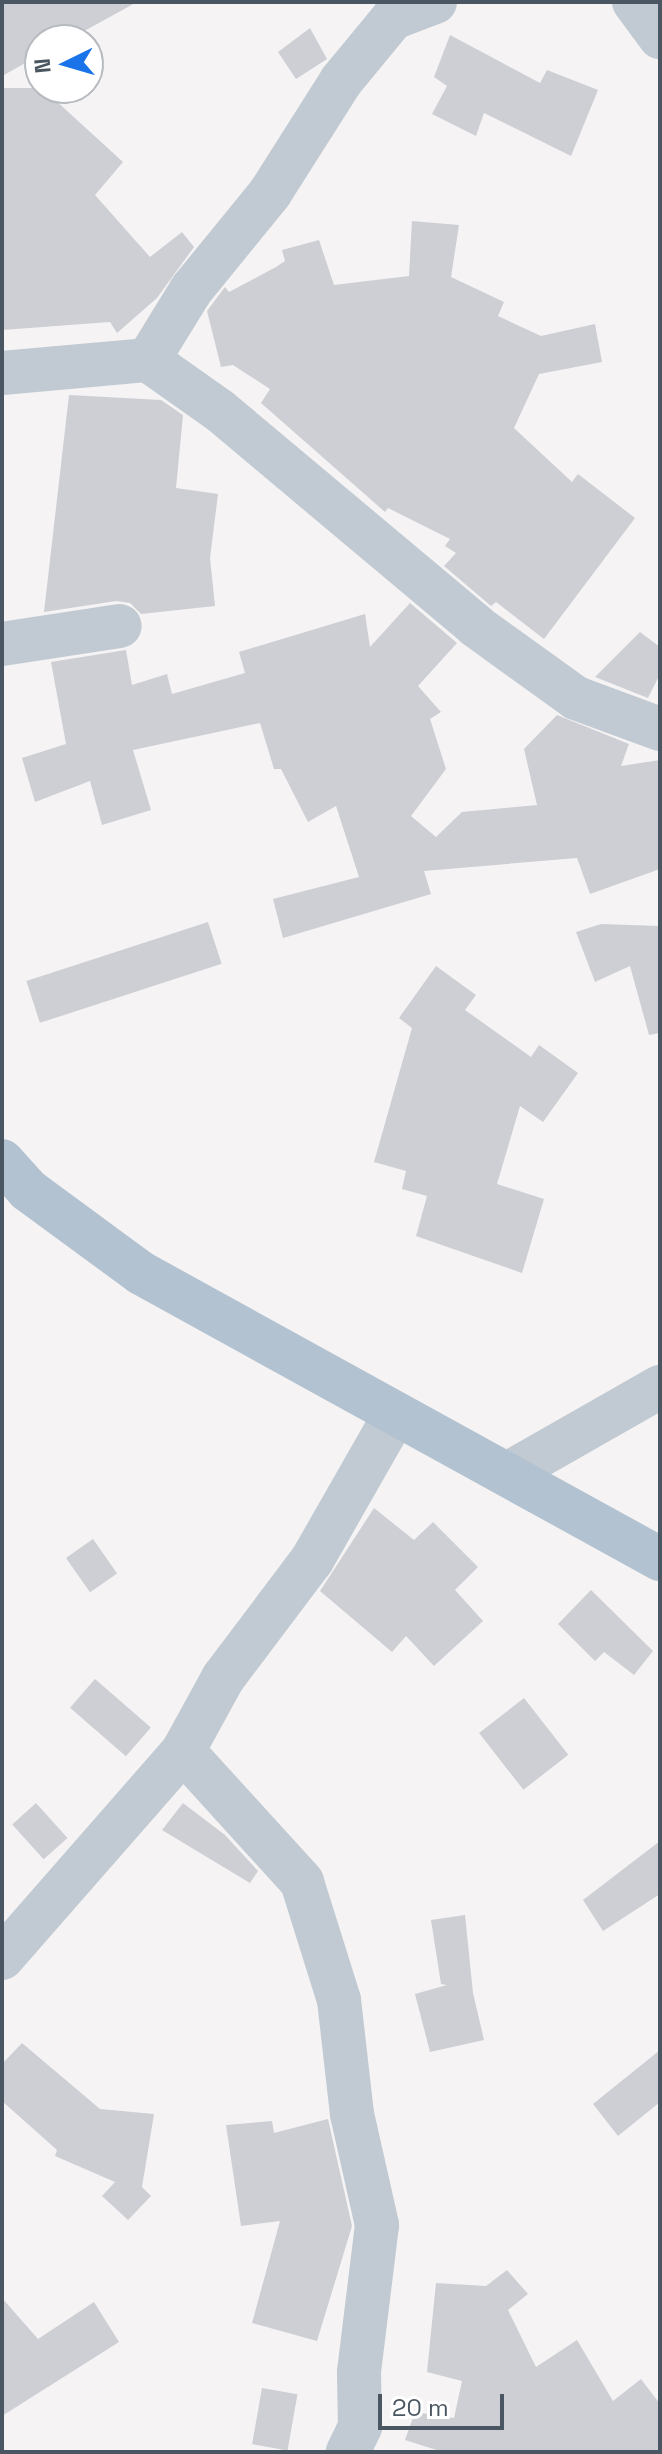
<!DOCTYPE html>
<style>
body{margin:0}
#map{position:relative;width:662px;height:2454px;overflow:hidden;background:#f5f3f3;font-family:"Space Grotesk",sans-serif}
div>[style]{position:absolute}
.building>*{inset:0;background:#cdcfd5;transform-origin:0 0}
.minor>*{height:44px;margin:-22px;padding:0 22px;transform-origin:22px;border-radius:22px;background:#c1cad2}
.major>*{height:44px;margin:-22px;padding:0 22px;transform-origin:22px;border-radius:22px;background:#b3c2d1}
span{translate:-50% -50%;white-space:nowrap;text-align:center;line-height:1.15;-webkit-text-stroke:6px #fff;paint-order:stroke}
.frame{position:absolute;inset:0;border:4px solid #4a5661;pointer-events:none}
.north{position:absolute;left:24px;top:24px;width:80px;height:80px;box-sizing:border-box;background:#fff;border:2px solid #b7bbc0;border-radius:50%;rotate:265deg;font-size:22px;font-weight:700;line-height:32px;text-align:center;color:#4a5661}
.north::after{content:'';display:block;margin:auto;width:28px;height:36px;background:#1a73e8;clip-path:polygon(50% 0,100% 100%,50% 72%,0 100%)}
.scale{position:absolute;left:378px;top:2394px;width:126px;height:36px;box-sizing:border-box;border:4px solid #4a5661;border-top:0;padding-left:10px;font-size:24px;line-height:28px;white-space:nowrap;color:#4a5661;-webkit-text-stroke:6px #fff;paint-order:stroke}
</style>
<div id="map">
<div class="building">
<i style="clip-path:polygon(2px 2px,137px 2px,68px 40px,40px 40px,40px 55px,2px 76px)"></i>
<i style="clip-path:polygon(310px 28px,327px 59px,296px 79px,278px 52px)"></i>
<i style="clip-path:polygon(450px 35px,540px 83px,547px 70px,598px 90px,571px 156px,484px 113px,476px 136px,432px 114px,447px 86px,434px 77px)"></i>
<i style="clip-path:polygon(2px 88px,42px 88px,123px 162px,95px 195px,150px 257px,182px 232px,194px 247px,157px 298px,117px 333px,110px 322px,2px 330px)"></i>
<i style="clip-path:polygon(412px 221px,459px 225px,451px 277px,504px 302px,498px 316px,541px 336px,595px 324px,602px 362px,539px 374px,514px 428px,572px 482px,578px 474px,635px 518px,544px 639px,496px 602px,491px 606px,444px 566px,456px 553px,445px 546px,450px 539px,388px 508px,385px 512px,261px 403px,270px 389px,233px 365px,221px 367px,207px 311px,225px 287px,229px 292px,276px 267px,285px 261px,282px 250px,319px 240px,334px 285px,409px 276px)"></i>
<i style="clip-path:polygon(69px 395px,161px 400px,183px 415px,176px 488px,218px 494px,210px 558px,215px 606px,141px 614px,130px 603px,116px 601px,44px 612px)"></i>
<i style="clip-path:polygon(410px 603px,457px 643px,418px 686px,441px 712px,430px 719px,446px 769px,411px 816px,436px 837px,462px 812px,537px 805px,524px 749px,557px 715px,629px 744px,621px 766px,660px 760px,660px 869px,590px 894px,577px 858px,424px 871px,431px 894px,283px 938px,273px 899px,359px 877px,336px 806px,308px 822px,281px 769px,274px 769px,260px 723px,133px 750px,151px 810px,102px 825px,90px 781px,35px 802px,22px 758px,66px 744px,51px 662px,126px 650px,132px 685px,167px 674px,172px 694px,245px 673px,239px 652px,365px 614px,370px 647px)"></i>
<i style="clip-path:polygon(640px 632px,660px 647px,660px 674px,648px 698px,595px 677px)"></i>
<i style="left:208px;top:922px;width:44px;height:191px;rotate:72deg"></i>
<i style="clip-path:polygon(601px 924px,660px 926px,660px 1033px,649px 1035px,630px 966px,595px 982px,576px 932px)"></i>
<i style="clip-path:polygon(436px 966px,476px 995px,465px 1010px,531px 1057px,539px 1045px,578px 1073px,543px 1122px,520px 1106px,497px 1184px,544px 1199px,522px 1273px,416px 1236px,427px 1196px,402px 1189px,406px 1171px,374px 1162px,412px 1028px,399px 1018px)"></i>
<i style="clip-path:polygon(374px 1508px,414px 1540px,433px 1522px,478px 1567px,455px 1590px,483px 1621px,434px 1666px,406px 1636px,392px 1652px,320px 1591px)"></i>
<i style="left:93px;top:1539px;width:42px;height:33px;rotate:55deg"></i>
<i style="clip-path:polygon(591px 1590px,653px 1651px,634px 1675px,604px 1652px,595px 1661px,558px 1624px)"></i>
<i style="left:95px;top:1679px;width:74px;height:38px;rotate:41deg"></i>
<i style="left:524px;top:1698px;width:72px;height:57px;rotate:52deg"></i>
<i style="left:36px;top:1803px;width:47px;height:32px;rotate:48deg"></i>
<i style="clip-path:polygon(183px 1803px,225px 1835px,258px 1871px,250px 1883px,162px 1830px)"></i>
<i style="clip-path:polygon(660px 1841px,660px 1894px,603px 1931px,583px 1900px)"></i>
<i style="clip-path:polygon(465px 1915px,473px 1993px,484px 2040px,430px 2052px,415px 1994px,447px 1985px,441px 1984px,431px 1920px)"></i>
<i style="clip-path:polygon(22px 2043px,100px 2109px,154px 2114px,142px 2187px,151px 2196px,128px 2220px,102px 2196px,115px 2182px,55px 2156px,57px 2150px,2px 2101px,2px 2064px)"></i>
<i style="clip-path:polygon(660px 2050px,660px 2102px,618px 2136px,593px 2104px)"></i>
<i style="clip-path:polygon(328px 2119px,352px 2226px,317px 2341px,252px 2323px,280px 2221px,241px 2226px,226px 2125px,272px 2121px,274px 2133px)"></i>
<i style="clip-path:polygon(507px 2270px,528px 2294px,508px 2310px,536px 2367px,577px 2340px,613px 2401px,641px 2379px,660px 2404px,660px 2452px,443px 2452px,405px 2440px,415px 2412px,454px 2418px,462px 2381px,427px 2372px,436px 2283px,486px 2286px)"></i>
<i style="clip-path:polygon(2px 2298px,38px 2339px,94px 2302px,119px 2342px,2px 2416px)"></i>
<i style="left:262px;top:2388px;width:36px;height:57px;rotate:10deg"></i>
</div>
<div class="minor">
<i style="left:634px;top:2px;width:44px;rotate:53.4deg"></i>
<i style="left:148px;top:360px;width:87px;rotate:35.2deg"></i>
<i style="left:219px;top:410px;width:336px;rotate:40deg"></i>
<i style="left:476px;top:626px;width:123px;rotate:35.8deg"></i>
<i style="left:576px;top:698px;width:90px;rotate:20.3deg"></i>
<i style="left:2px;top:373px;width:147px;rotate:-5.1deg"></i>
<i style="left:148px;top:360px;width:82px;rotate:-58.4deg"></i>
<i style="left:191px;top:290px;width:125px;rotate:-50.8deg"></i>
<i style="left:270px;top:193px;width:133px;rotate:-57.6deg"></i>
<i style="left:341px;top:81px;width:82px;rotate:-50.5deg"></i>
<i style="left:393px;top:18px;width:45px;rotate:-20.9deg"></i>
<i style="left:2px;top:644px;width:119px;rotate:-8.7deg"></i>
<i style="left:509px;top:1473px;width:174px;rotate:-29.7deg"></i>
<i style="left:183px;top:1751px;width:177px;rotate:47.7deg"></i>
<i style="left:302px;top:1882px;width:124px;rotate:72.6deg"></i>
<i style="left:339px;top:2000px;width:115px;rotate:83.5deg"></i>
<i style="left:352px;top:2114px;width:114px;rotate:77.3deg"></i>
<i style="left:377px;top:2225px;width:148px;rotate:97deg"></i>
<i style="left:359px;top:2372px;width:55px;rotate:89deg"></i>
<i style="left:360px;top:2427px;width:28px;rotate:116deg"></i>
<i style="left:2px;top:1958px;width:275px;rotate:-48.8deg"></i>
<i style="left:183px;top:1751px;width:83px;rotate:-61.3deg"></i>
<i style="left:223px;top:1678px;width:148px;rotate:-53deg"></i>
<i style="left:312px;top:1560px;width:166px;rotate:-60.3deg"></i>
</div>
<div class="major">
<i style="left:2px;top:1161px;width:39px;rotate:48deg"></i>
<i style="left:28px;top:1190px;width:140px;rotate:36.3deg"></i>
<i style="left:141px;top:1273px;width:593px;rotate:28.86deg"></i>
</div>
<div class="frame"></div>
<div class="north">N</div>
<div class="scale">20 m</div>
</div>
